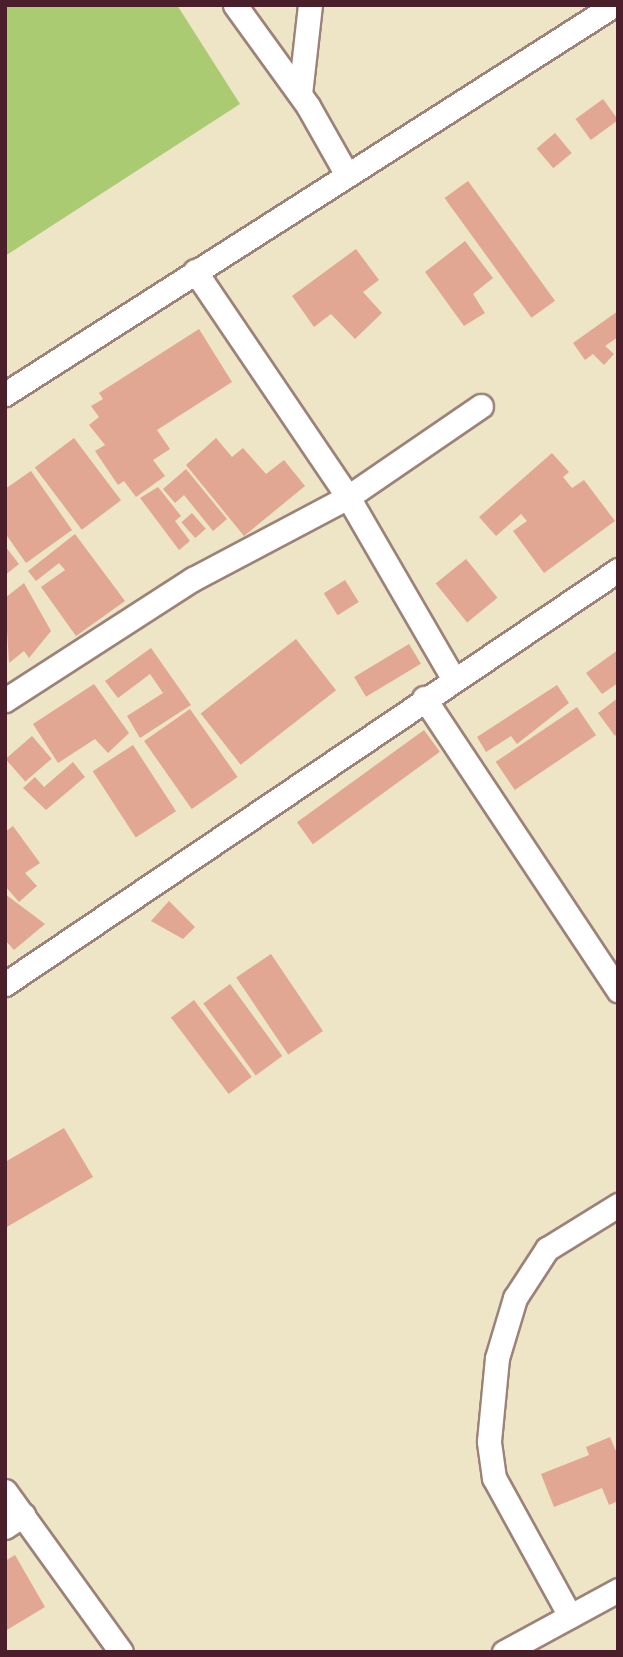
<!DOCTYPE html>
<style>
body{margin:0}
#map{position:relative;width:623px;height:1657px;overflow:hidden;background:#eee4c6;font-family:"Sorts Mill Goudy",serif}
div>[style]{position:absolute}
.green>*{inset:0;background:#abcb72}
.building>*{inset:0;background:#e1a792;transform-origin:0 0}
.roads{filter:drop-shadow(2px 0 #9c8278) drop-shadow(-2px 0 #9c8278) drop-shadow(0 2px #9c8278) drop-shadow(0 -2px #9c8278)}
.minor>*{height:23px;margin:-11.5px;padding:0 11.5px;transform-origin:11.5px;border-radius:11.5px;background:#fff}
span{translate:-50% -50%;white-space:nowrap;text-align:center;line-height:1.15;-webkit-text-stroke:5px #fff;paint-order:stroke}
.frame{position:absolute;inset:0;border:7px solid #4a1f2b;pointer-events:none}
</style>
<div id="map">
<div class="green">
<i style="clip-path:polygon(5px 5px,177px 5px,240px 104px,5px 256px)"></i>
</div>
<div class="building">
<i style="left:603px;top:99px;width:26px;height:34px;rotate:54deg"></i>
<i style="left:555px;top:133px;width:26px;height:24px;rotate:50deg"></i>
<i style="left:468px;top:181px;width:148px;height:29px;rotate:54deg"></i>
<i style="clip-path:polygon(465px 241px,493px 278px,473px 294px,485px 313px,464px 326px,425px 272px)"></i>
<i style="clip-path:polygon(356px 249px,379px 280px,363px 292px,382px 313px,355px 339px,331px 314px,314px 327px,292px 296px)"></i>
<i style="clip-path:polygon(618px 311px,618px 337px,605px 346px,614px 354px,604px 365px,593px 354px,585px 360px,573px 343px)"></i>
<i style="clip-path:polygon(199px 329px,232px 382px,157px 430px,170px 449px,153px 460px,165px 476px,136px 497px,124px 481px,118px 485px,95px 451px,105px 445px,89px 425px,99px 417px,91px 406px,103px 399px,99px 393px)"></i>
<i style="left:74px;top:438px;width:78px;height:49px;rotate:53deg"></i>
<i style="clip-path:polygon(216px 438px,232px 457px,243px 448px,266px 474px,284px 460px,305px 486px,244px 536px,186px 465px)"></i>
<i style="clip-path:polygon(552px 453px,569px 472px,563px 477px,572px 488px,584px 480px,615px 521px,544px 573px,513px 531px,527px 521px,521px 514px,496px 536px,479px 517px)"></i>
<i style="clip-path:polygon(186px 469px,227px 519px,213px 531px,184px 495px,175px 503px,163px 489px)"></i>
<i style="clip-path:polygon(31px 471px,72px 530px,26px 563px,5px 533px,5px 489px)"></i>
<i style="clip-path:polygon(158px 487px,181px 516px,175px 521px,190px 541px,179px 550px,140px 498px)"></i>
<i style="left:192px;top:513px;width:21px;height:14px;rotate:49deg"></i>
<i style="clip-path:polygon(75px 534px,125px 601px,76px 636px,41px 587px,65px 570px,59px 563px,36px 581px,28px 571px)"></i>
<i style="clip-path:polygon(5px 546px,19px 564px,5px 575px)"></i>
<i style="left:466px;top:559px;width:50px;height:39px;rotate:51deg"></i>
<i style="left:345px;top:580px;width:26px;height:25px;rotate:58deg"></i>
<i style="clip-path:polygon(24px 583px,51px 631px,29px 658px,24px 651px,9px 663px,5px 598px)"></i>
<i style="left:296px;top:639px;width:65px;height:121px;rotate:52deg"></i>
<i style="left:409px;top:644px;width:23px;height:64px;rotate:59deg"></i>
<i style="clip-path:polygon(151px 648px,191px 705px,140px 738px,127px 716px,163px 693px,150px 674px,118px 698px,105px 681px)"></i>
<i style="clip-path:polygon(618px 650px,618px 683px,602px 694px,586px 673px)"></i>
<i style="clip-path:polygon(94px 684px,129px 733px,108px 753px,95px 739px,58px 763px,33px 724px)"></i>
<i style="clip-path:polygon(557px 685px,569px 703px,517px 744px,511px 736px,486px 752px,477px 737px)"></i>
<i style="clip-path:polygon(618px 698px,618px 733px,615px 736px,598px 713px)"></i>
<i style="left:577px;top:707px;width:34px;height:98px;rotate:56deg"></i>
<i style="left:190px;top:709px;width:83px;height:56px;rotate:55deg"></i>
<i style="left:424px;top:730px;width:27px;height:157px;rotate:54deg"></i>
<i style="left:32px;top:736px;width:30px;height:35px;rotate:49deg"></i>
<i style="left:133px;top:745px;width:79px;height:48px;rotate:57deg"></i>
<i style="clip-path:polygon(73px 762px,85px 777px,46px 810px,23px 788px,35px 777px,44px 787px)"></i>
<i style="clip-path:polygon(13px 826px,40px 863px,25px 873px,37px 886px,19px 902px,5px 886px,5px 832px)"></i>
<i style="clip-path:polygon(5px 894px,45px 924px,14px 950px,5px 940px)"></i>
<i style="clip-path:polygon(169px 901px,195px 927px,183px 939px,151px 921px)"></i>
<i style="left:271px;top:954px;width:93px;height:42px;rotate:56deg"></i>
<i style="left:230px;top:984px;width:89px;height:33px;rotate:54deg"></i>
<i style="left:194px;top:1000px;width:96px;height:29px;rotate:53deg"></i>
<i style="clip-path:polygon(64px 1128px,93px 1177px,5px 1228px,5px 1162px)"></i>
<i style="clip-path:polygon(610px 1437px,618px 1456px,618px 1501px,609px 1505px,602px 1488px,554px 1507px,541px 1474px,589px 1455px,586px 1447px)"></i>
<i style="clip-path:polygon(15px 1555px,45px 1607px,5px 1631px,5px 1561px)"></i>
</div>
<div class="roads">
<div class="minor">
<i style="left:235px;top:5px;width:125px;rotate:54.1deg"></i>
<i style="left:308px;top:106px;width:79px;rotate:60.5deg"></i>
<i style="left:300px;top:94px;width:90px;rotate:-83.6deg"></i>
<i style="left:195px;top:271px;width:273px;rotate:55.9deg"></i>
<i style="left:348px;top:497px;width:209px;rotate:59.9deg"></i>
<i style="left:5px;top:394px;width:723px;rotate:-32.57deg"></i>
<i style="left:424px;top:698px;width:351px;rotate:56.4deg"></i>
<i style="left:5px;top:700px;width:224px;rotate:-32.8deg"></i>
<i style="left:193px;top:579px;width:175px;rotate:-27.9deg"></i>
<i style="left:348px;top:497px;width:161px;rotate:-34.4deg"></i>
<i style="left:5px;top:984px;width:740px;rotate:-34.03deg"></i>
<i style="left:5px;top:1491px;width:198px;rotate:54.2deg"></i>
<i style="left:5px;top:1527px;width:22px;rotate:-34deg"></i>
<i style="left:570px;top:1616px;width:158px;rotate:-118.8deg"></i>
<i style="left:494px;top:1478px;width:37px;rotate:-98deg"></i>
<i style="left:489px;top:1441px;width:83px;rotate:-84.5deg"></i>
<i style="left:497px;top:1358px;width:63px;rotate:-73.3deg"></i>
<i style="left:515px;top:1298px;width:59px;rotate:-56.9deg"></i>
<i style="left:547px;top:1249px;width:84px;rotate:-31.8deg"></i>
<i style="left:504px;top:1652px;width:130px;rotate:-28.5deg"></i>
</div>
</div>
<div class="frame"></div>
</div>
